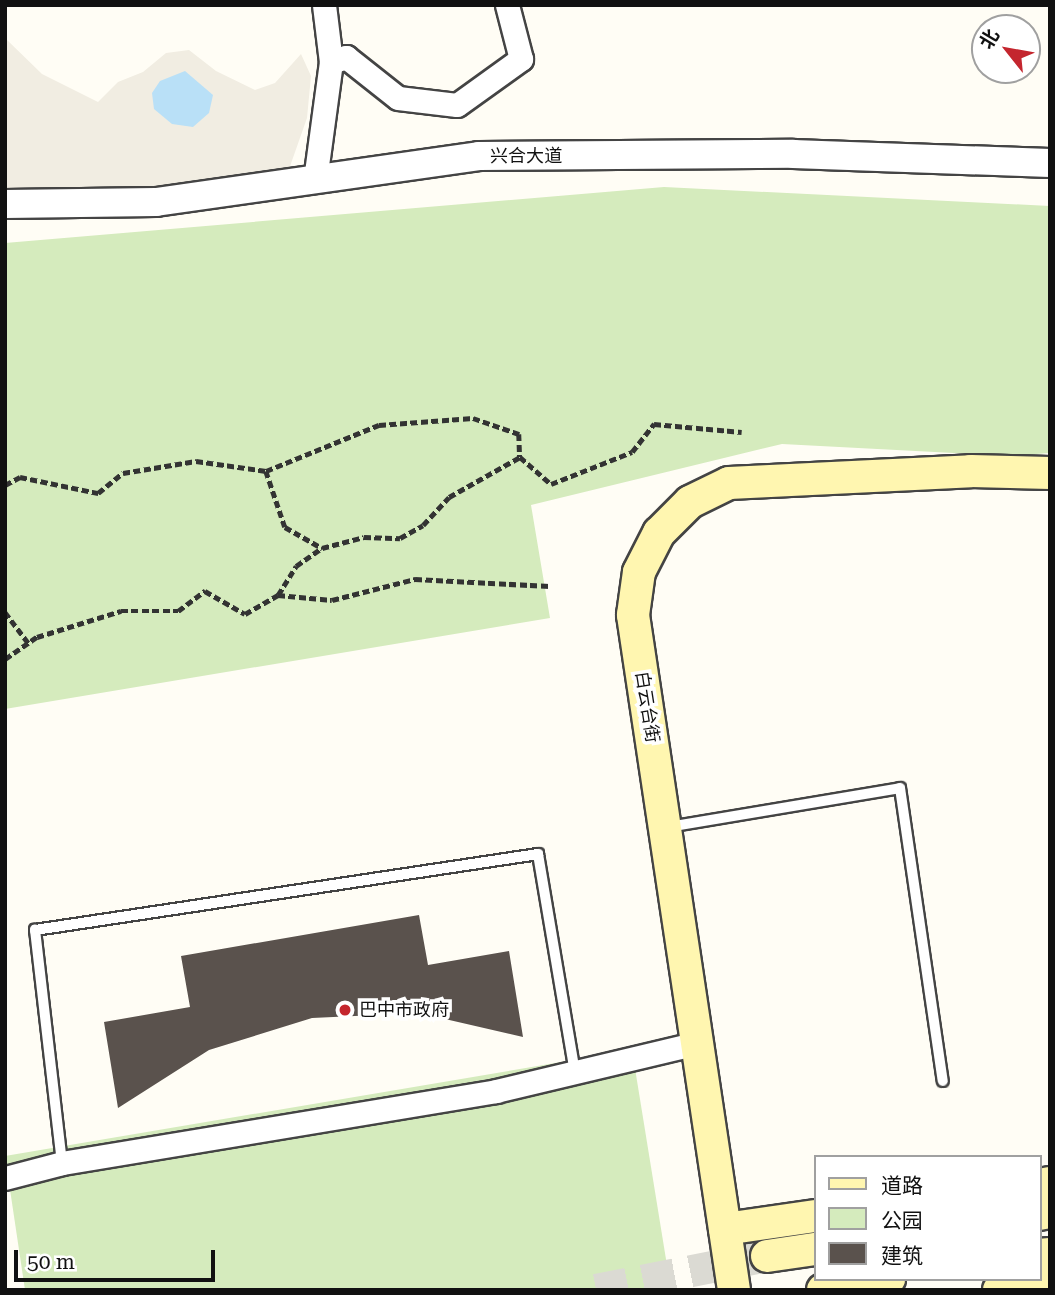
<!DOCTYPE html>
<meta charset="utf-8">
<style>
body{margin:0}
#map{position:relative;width:1055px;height:1295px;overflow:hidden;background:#fffdf5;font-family:"Roboto Serif","Noto Sans SC",serif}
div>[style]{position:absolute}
.green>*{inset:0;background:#d5ebbd}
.plaza>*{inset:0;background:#f1ede2}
.water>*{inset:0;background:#b9e0f7}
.building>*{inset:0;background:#5a524d}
.secondary-tunnel>*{height:32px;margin-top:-16px;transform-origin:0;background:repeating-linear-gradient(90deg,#dbdad3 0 32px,transparent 0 48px)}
.path>*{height:4.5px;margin-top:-2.25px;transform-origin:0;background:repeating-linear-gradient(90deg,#333 0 7px,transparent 0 10.5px)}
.roads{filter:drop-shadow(2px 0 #444) drop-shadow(-2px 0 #444) drop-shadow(0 2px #444) drop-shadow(0 -2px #444)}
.service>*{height:10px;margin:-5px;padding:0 5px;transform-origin:5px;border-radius:5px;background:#fff}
.minor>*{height:23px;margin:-11.5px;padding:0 11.5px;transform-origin:11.5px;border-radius:11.5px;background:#fff}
.tertiary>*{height:28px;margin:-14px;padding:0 14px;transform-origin:14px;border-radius:14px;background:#fff}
.secondary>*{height:32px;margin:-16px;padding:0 16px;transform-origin:16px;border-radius:16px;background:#fff6b0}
.dots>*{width:19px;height:19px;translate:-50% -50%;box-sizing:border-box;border:4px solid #fff;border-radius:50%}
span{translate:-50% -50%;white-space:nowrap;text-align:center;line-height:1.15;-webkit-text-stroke:7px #fff;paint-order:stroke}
.street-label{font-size:18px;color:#111}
.poi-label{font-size:18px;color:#111}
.left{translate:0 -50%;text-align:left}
.frame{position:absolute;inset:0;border:7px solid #111;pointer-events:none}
.legend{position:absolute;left:814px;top:1155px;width:228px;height:126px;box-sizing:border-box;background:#fff;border:2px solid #a0a0a0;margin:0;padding:9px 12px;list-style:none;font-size:21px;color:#111}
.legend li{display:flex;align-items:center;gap:14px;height:35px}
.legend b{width:35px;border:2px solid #a0a0a0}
.north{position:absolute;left:971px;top:14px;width:70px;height:70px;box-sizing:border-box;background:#fff;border:2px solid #a0a0a0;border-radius:50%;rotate:301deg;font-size:19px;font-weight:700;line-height:28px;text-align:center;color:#111}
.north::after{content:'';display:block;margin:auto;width:24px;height:32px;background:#c4262e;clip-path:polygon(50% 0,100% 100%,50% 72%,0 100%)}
.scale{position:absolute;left:14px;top:1250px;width:201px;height:32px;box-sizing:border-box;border:4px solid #111;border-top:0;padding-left:9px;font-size:21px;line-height:24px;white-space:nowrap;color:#111;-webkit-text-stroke:5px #fff;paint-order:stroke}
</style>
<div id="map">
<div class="green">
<i style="clip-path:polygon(664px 187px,1050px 206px,1050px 453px,1011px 456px,782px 444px,531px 505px,550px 618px,5px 709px,5px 243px)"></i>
<i style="clip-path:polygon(632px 1050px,671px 1290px,25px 1290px,5px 1156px)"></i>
</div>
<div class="plaza">
<i style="clip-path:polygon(5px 38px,42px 74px,98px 102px,118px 82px,143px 72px,166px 53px,189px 50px,216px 71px,255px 90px,275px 83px,301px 54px,311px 76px,307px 118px,288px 172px,178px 191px,5px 194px)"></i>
</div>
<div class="water">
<i style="clip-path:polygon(185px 71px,213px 95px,209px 113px,193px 127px,172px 124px,154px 109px,152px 93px,160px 81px)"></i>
</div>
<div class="building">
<i style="clip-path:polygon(419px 915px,428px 965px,509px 951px,523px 1037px,419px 1013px,312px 1018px,209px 1050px,118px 1108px,104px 1022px,190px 1007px,181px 956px)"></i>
</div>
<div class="secondary-tunnel">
<i style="left:596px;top:1290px;width:174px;rotate:-11.2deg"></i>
</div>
<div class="path">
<i style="left:266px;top:471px;width:59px;rotate:71.3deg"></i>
<i style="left:285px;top:527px;width:43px;rotate:29.6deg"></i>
<i style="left:5px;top:485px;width:17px;rotate:-28deg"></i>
<i style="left:20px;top:477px;width:80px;rotate:11.6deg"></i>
<i style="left:98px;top:493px;width:32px;rotate:-39deg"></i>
<i style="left:123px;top:473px;width:74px;rotate:-9.3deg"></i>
<i style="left:196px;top:461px;width:71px;rotate:8.1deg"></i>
<i style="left:266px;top:471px;width:122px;rotate:-22.2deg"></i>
<i style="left:379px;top:425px;width:94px;rotate:-4.3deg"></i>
<i style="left:473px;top:418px;width:49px;rotate:19.2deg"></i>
<i style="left:519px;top:434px;width:23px;rotate:88deg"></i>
<i style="left:278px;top:595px;width:34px;rotate:-58deg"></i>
<i style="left:296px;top:566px;width:32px;rotate:-35deg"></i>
<i style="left:322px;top:548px;width:43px;rotate:-14.7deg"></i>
<i style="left:364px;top:537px;width:36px;rotate:2deg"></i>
<i style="left:400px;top:538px;width:26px;rotate:-29deg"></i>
<i style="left:423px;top:525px;width:38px;rotate:-47deg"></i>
<i style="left:449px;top:497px;width:81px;rotate:-29.4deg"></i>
<i style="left:520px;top:457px;width:41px;rotate:41.1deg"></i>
<i style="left:551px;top:484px;width:87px;rotate:-21.6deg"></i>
<i style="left:632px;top:452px;width:36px;rotate:-52deg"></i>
<i style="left:654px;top:424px;width:88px;rotate:5.2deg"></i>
<i style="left:5px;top:612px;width:39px;rotate:53deg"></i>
<i style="left:5px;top:659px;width:39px;rotate:-35deg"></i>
<i style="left:37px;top:637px;width:88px;rotate:-17.2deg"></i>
<i style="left:121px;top:611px;width:57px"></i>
<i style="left:178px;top:611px;width:34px;rotate:-37deg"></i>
<i style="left:205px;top:591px;width:46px;rotate:29.9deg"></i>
<i style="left:245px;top:614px;width:38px;rotate:-30deg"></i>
<i style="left:278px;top:595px;width:54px;rotate:5.3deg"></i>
<i style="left:332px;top:600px;width:86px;rotate:-14.2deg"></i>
<i style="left:415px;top:579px;width:135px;rotate:3deg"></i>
</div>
<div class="roads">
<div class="service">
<i style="left:668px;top:827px;width:235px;rotate:-9.5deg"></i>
<i style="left:900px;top:788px;width:296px;rotate:81.7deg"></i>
<i style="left:62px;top:1163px;width:235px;rotate:-96.6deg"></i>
<i style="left:35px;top:930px;width:509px;rotate:-8.59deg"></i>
<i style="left:538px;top:854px;width:221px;rotate:80.4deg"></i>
</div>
<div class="minor">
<i style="left:331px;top:62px;width:16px;rotate:-18deg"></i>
<i style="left:346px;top:57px;width:66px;rotate:38.3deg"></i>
<i style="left:398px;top:98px;width:59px;rotate:6.8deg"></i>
<i style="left:457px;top:105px;width:79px;rotate:-35.7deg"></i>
<i style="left:521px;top:59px;width:56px;rotate:-104.5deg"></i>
<i style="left:315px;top:180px;width:119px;rotate:-82.3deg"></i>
<i style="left:331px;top:62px;width:57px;rotate:-97deg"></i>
<i style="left:5px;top:1178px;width:59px;rotate:-14.7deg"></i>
<i style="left:62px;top:1163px;width:440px;rotate:-9.4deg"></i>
<i style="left:496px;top:1091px;width:207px;rotate:-13.4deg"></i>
</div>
<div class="tertiary">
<i style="left:5px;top:204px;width:151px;rotate:-0.8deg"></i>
<i style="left:156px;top:202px;width:326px;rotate:-8.1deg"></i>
<i style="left:479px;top:156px;width:314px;rotate:-0.4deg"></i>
<i style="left:793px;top:154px;width:257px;rotate:2deg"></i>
</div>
<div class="secondary">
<i style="left:1039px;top:1185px;width:11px;rotate:-10deg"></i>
<i style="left:1039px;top:1214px;width:11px;rotate:-10deg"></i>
<i style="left:725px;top:1229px;width:91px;rotate:-8.2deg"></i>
<i style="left:1039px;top:1255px;width:11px;rotate:-5deg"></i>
<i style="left:767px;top:1256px;width:49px;rotate:-8.3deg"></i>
<i style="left:734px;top:1290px;width:683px;rotate:-98.51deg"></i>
<i style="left:633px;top:615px;width:43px;rotate:-82.1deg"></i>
<i style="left:639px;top:572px;width:44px;rotate:-62.9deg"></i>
<i style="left:659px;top:533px;width:44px;rotate:-45deg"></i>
<i style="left:690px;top:502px;width:43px;rotate:-26deg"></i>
<i style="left:729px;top:483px;width:242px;rotate:-2.8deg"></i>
<i style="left:971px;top:471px;width:79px;rotate:1.5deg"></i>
<i style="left:823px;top:1290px;width:67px;rotate:-9.5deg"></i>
<i style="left:999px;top:1290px;width:52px;rotate:-8.9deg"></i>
</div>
</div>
<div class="dots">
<i style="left:345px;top:1010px;background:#c4262e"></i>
</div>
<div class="street-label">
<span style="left:526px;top:156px">兴合大道</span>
<span style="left:647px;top:707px;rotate:81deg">白云台街</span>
</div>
<div class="poi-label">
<span class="left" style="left:359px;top:1010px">巴中市政府</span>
</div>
<div class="frame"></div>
<ul class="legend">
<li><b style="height:9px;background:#fff6b0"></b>道路</li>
<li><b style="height:19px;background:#d5ebbd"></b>公园</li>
<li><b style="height:19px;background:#5a524d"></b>建筑</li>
</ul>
<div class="north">北</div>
<div class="scale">50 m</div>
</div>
